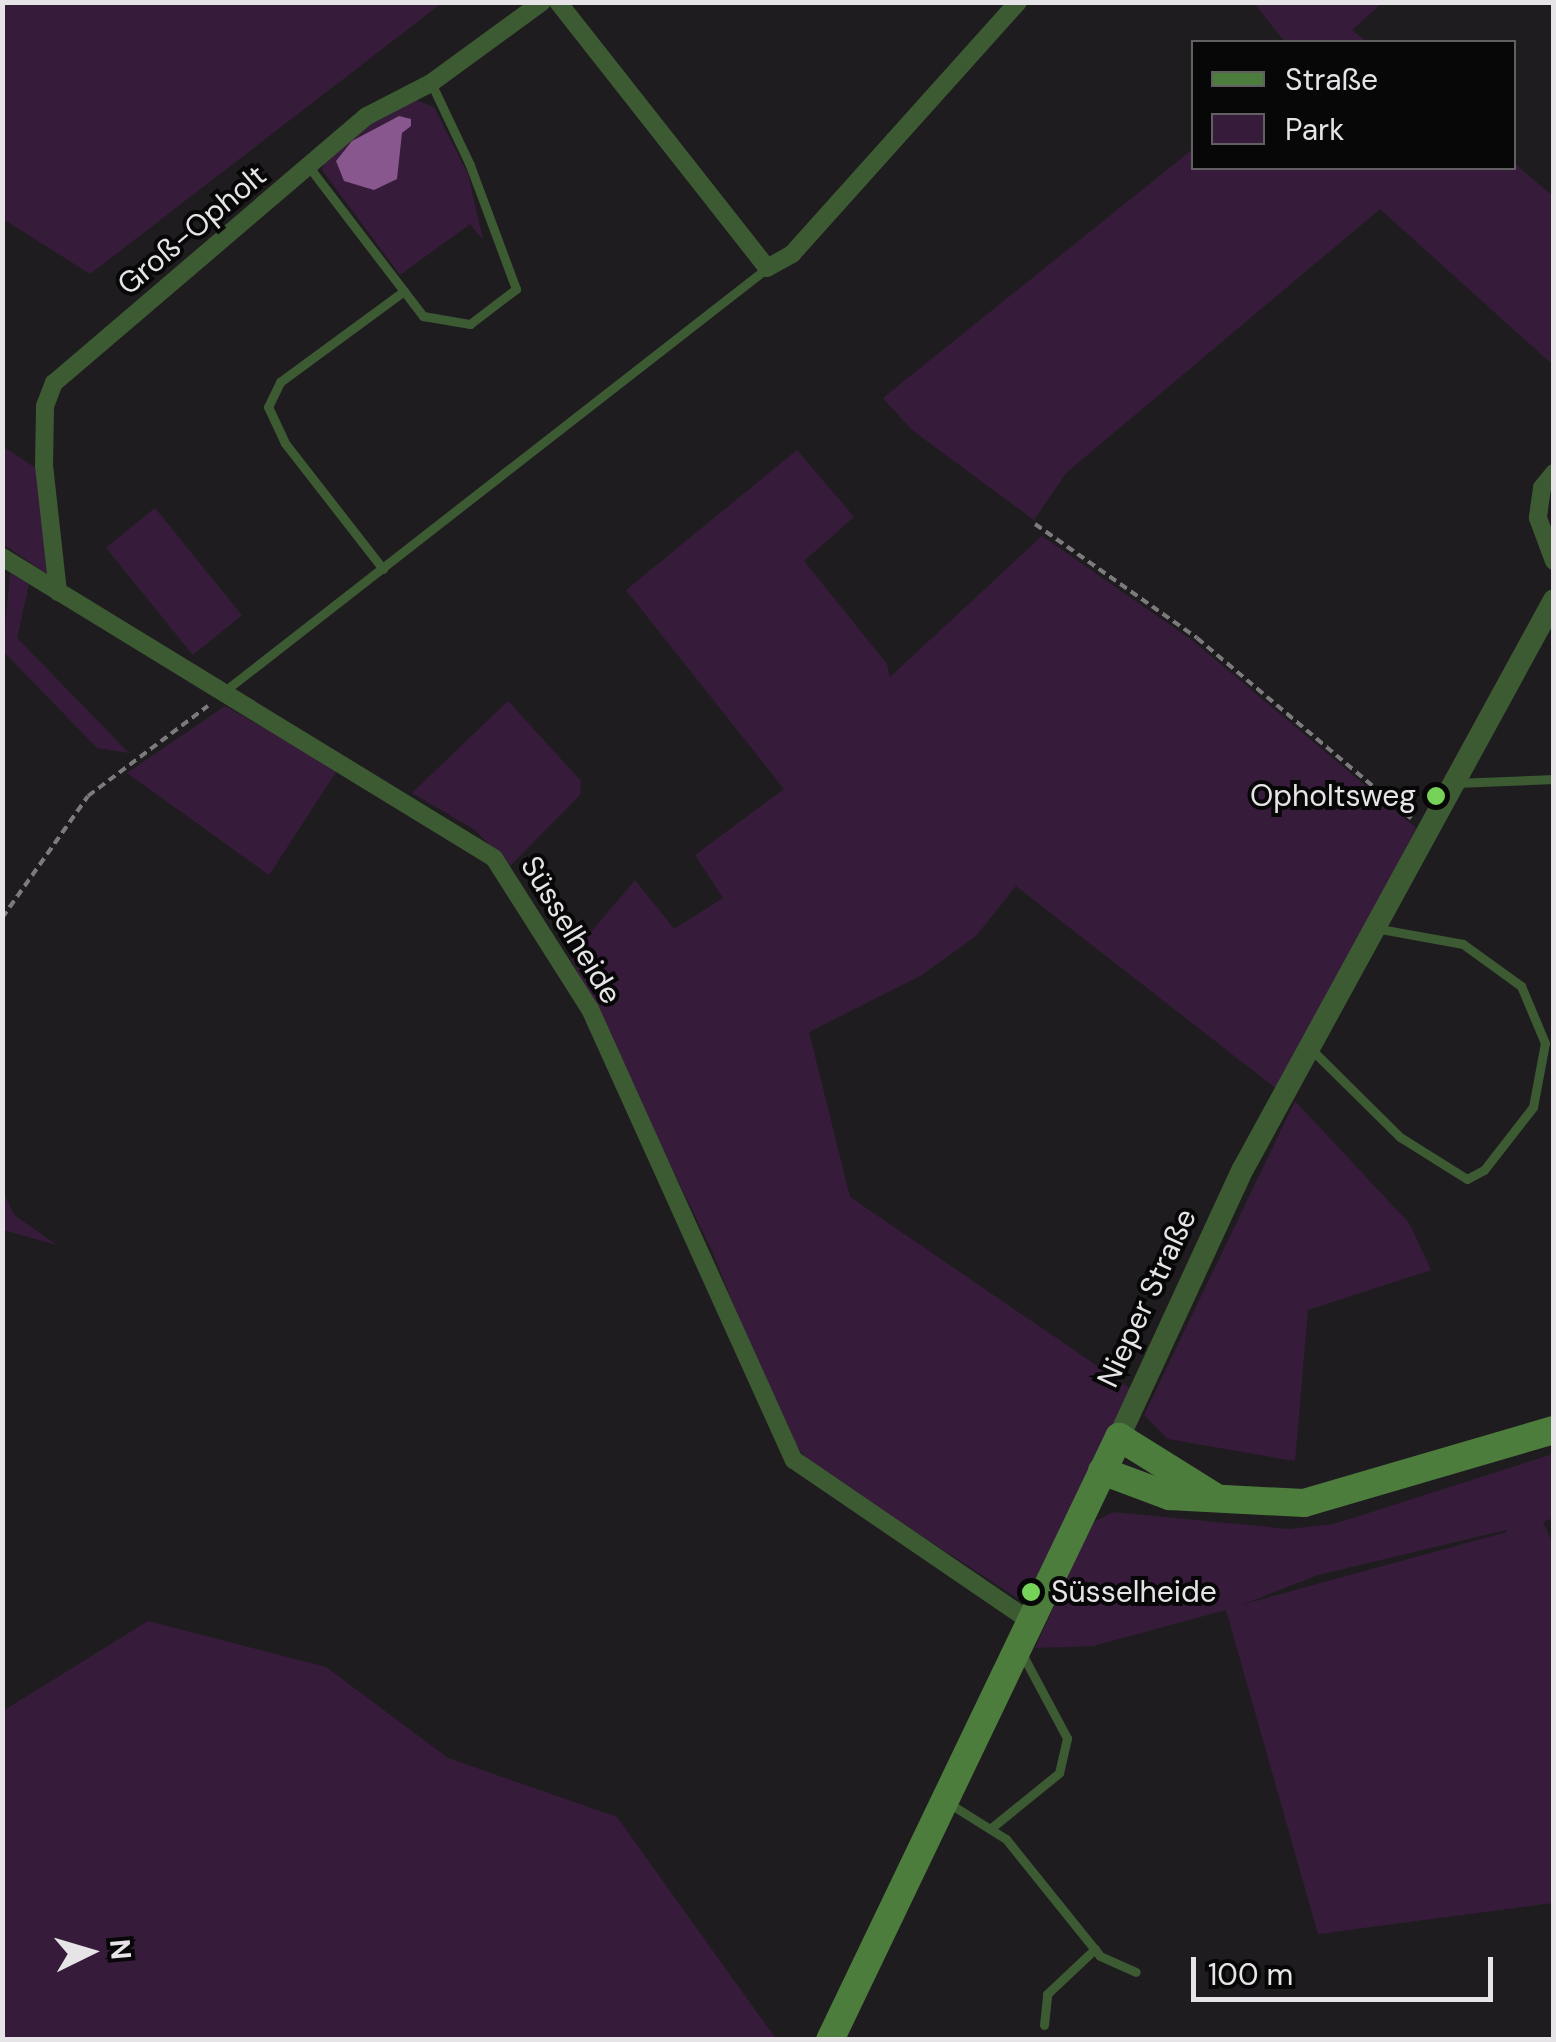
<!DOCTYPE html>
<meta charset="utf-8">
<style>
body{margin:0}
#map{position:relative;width:1556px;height:2042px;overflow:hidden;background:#1f1c1f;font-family:"DM Sans",sans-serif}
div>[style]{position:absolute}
.green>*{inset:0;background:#361c3a;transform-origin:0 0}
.water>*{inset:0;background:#87578e}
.path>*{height:4px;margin-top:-2px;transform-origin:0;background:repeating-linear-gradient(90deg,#7d7a7d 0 8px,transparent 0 13px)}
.service>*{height:9px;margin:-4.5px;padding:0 4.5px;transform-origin:4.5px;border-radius:4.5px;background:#3d5b33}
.minor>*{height:18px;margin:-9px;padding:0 9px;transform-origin:9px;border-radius:9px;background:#3d5b33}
.tertiary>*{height:22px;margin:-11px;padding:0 11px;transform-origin:11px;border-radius:11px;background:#3d5b33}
.secondary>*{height:28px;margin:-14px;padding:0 14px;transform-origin:14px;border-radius:14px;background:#4c7d3d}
.dots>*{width:28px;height:28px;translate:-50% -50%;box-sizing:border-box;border:5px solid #080708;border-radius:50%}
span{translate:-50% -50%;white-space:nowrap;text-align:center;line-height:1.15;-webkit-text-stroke:8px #080708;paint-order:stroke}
.street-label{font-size:30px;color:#e6e4e7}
.poi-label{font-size:30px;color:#e6e4e7}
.right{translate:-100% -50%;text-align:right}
.left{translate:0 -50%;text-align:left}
.frame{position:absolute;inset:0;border:5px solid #e6e4e7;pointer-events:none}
.legend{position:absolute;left:1191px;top:40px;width:325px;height:130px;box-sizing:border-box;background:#080708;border:2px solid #615f61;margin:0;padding:12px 18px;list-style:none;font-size:30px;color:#e6e4e7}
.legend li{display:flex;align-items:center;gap:20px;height:50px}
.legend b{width:50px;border:2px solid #615f61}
.north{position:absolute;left:40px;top:1902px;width:100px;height:100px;-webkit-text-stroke:8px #080708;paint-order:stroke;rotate:85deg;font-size:28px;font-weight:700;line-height:40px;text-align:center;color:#e6e4e7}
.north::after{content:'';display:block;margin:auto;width:35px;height:45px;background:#e6e4e7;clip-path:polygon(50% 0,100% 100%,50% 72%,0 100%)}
.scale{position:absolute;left:1191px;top:1957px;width:302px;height:45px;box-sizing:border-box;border:5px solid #e6e4e7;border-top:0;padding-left:12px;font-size:30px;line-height:35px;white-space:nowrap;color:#e6e4e7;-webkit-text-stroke:8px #080708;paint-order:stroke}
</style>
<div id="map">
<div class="green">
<i style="clip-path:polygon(2px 3px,3px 2px,442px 3px,90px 274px,3px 219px)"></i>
<i style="clip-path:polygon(1254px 3px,1382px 3px,1352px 30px,1367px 42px,1285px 42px)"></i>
<i style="clip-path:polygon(416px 100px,434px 107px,468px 174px,483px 240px,470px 224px,400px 275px,322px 170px,326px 157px,370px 121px)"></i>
<i style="clip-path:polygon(1193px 149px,1194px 168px,1514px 163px,1553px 196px,1553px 365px,1380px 209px,1066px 473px,1034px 520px,912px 430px,883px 398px)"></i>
<i style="clip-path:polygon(2px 446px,39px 470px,47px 574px,3px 544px)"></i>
<i style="clip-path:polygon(797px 450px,854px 517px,804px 561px,887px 664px,890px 677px,1042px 536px,1193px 641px,1416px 828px,1282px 1093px,1016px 886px,976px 936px,922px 975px,809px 1032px,850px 1197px,1131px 1389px,1025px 1603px,809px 1463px,782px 1425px,712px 1251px,570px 957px,635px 880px,674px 929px,723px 898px,695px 855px,784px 789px,626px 590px)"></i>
<i style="left:155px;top:508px;width:138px;height:63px;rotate:51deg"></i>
<i style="clip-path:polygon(10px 573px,29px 584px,17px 638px,129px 753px,97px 748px,3px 651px)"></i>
<i style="clip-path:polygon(508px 701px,581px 781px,580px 795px,510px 866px,475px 830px,412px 793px)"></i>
<i style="clip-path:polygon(225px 706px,338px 769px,269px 875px,127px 773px)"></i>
<i style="clip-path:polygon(1295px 1101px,1409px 1223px,1431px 1270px,1308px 1310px,1295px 1461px,1168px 1439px,1144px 1415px)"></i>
<i style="clip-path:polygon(2px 1190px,14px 1215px,57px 1245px,3px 1230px)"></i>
<i style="clip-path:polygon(evenodd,1553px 1454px,1553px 1518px,1543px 1522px,1554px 1545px,1553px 1903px,1318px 1934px,1226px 1610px,1093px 1646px,1035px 1648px,1092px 1523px,1113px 1512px,1289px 1529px,1334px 1524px,1553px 1454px,1506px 1530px,1507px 1532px,1241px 1605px,1318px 1575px,1506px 1530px)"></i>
<i style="clip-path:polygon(148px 1621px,326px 1667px,448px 1758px,617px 1817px,776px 2039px,3px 2039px,3px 1711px)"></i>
</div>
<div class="water">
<i style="clip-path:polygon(399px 116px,411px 119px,411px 126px,402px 133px,397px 179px,374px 190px,344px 181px,336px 161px,352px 141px)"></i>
</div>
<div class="path">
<i style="left:1035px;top:524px;width:198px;rotate:35.1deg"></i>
<i style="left:1197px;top:638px;width:280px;rotate:40.1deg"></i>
<i style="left:2px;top:918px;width:149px;rotate:-54.8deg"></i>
<i style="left:88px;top:796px;width:150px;rotate:-36.9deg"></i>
</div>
<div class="service">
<i style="left:309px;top:167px;width:188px;rotate:52.6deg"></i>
<i style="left:423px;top:316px;width:48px;rotate:9.7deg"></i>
<i style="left:470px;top:324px;width:58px;rotate:-37.3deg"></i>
<i style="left:516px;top:289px;width:132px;rotate:-110.4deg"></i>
<i style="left:470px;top:165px;width:91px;rotate:-115.4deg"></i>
<i style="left:383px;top:569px;width:160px;rotate:-127.9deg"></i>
<i style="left:285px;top:443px;width:40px;rotate:-115deg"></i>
<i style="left:268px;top:407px;width:28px;rotate:-64deg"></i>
<i style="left:280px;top:382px;width:154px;rotate:-36.3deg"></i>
<i style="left:222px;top:693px;width:691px;rotate:-37.95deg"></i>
<i style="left:1455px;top:783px;width:99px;rotate:-2.3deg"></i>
<i style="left:1310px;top:1048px;width:127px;rotate:44.7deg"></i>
<i style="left:1400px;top:1137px;width:79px;rotate:32.1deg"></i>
<i style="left:1467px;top:1179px;width:19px;rotate:-28deg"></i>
<i style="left:1484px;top:1170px;width:80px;rotate:-52.1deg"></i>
<i style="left:1533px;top:1107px;width:65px;rotate:-79.4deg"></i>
<i style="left:1545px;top:1043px;width:62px;rotate:-112.8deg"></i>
<i style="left:1521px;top:986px;width:72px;rotate:-144.1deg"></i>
<i style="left:1463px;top:944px;width:89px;rotate:-169.7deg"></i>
<i style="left:950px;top:1804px;width:66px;rotate:32deg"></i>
<i style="left:1006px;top:1839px;width:150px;rotate:51.2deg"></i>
<i style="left:1100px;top:1956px;width:39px;rotate:24deg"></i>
<i style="left:990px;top:1829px;width:89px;rotate:-39.1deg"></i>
<i style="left:1059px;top:1773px;width:36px;rotate:-77deg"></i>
<i style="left:1067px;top:1738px;width:98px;rotate:-118.1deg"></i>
<i style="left:1044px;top:2025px;width:31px;rotate:-84deg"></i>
<i style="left:1047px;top:1994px;width:66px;rotate:-43.2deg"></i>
</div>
<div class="minor">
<i style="left:558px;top:2px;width:338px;rotate:51.8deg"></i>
<i style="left:767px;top:268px;width:29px;rotate:-29deg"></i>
<i style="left:792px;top:254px;width:338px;rotate:-48.1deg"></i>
<i style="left:1554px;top:473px;width:19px;rotate:129deg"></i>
<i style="left:1542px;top:488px;width:30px;rotate:98deg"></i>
<i style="left:1538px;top:518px;width:46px;rotate:69.6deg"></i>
<i style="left:2px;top:557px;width:577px;rotate:31.46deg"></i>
<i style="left:494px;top:858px;width:179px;rotate:57.6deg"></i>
<i style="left:590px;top:1009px;width:495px;rotate:65.7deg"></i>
<i style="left:794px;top:1460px;width:286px;rotate:34.3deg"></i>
<i style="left:58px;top:592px;width:127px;rotate:-96.3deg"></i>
<i style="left:44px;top:466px;width:60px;rotate:-89deg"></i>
<i style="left:45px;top:406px;width:25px;rotate:-69deg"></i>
<i style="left:54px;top:383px;width:411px;rotate:-40.5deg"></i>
<i style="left:367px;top:116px;width:72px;rotate:-27.3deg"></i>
<i style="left:431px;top:83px;width:137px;rotate:-36.1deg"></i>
</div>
<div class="tertiary">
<i style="left:1119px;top:1437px;width:295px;rotate:-65.2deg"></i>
<i style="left:1243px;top:1169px;width:648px;rotate:-61.34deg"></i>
</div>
<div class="secondary">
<i style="left:1102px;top:1471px;width:72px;rotate:20.5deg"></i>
<i style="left:1169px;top:1496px;width:135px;rotate:3deg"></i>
<i style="left:1304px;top:1503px;width:260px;rotate:-16.3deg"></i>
<i style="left:830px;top:2040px;width:669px;rotate:-64.39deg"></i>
<i style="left:1119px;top:1437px;width:115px;rotate:31.9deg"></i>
</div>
<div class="dots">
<i style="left:1436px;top:796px;background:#77d259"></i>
<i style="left:1031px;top:1592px;background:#77d259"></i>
</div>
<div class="street-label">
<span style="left:192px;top:230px;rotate:-40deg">Groß-Opholt</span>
<span style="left:571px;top:930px;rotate:59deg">Süsselheide</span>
<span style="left:1147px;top:1298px;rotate:-65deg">Nieper Straße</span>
</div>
<div class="poi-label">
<span class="right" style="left:1416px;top:796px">Opholtsweg</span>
<span class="left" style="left:1051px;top:1592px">Süsselheide</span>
</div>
<div class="frame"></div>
<ul class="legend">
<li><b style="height:12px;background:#4c7d3d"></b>Straße</li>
<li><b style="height:28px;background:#361c3a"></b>Park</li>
</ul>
<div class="north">N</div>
<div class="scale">100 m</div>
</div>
